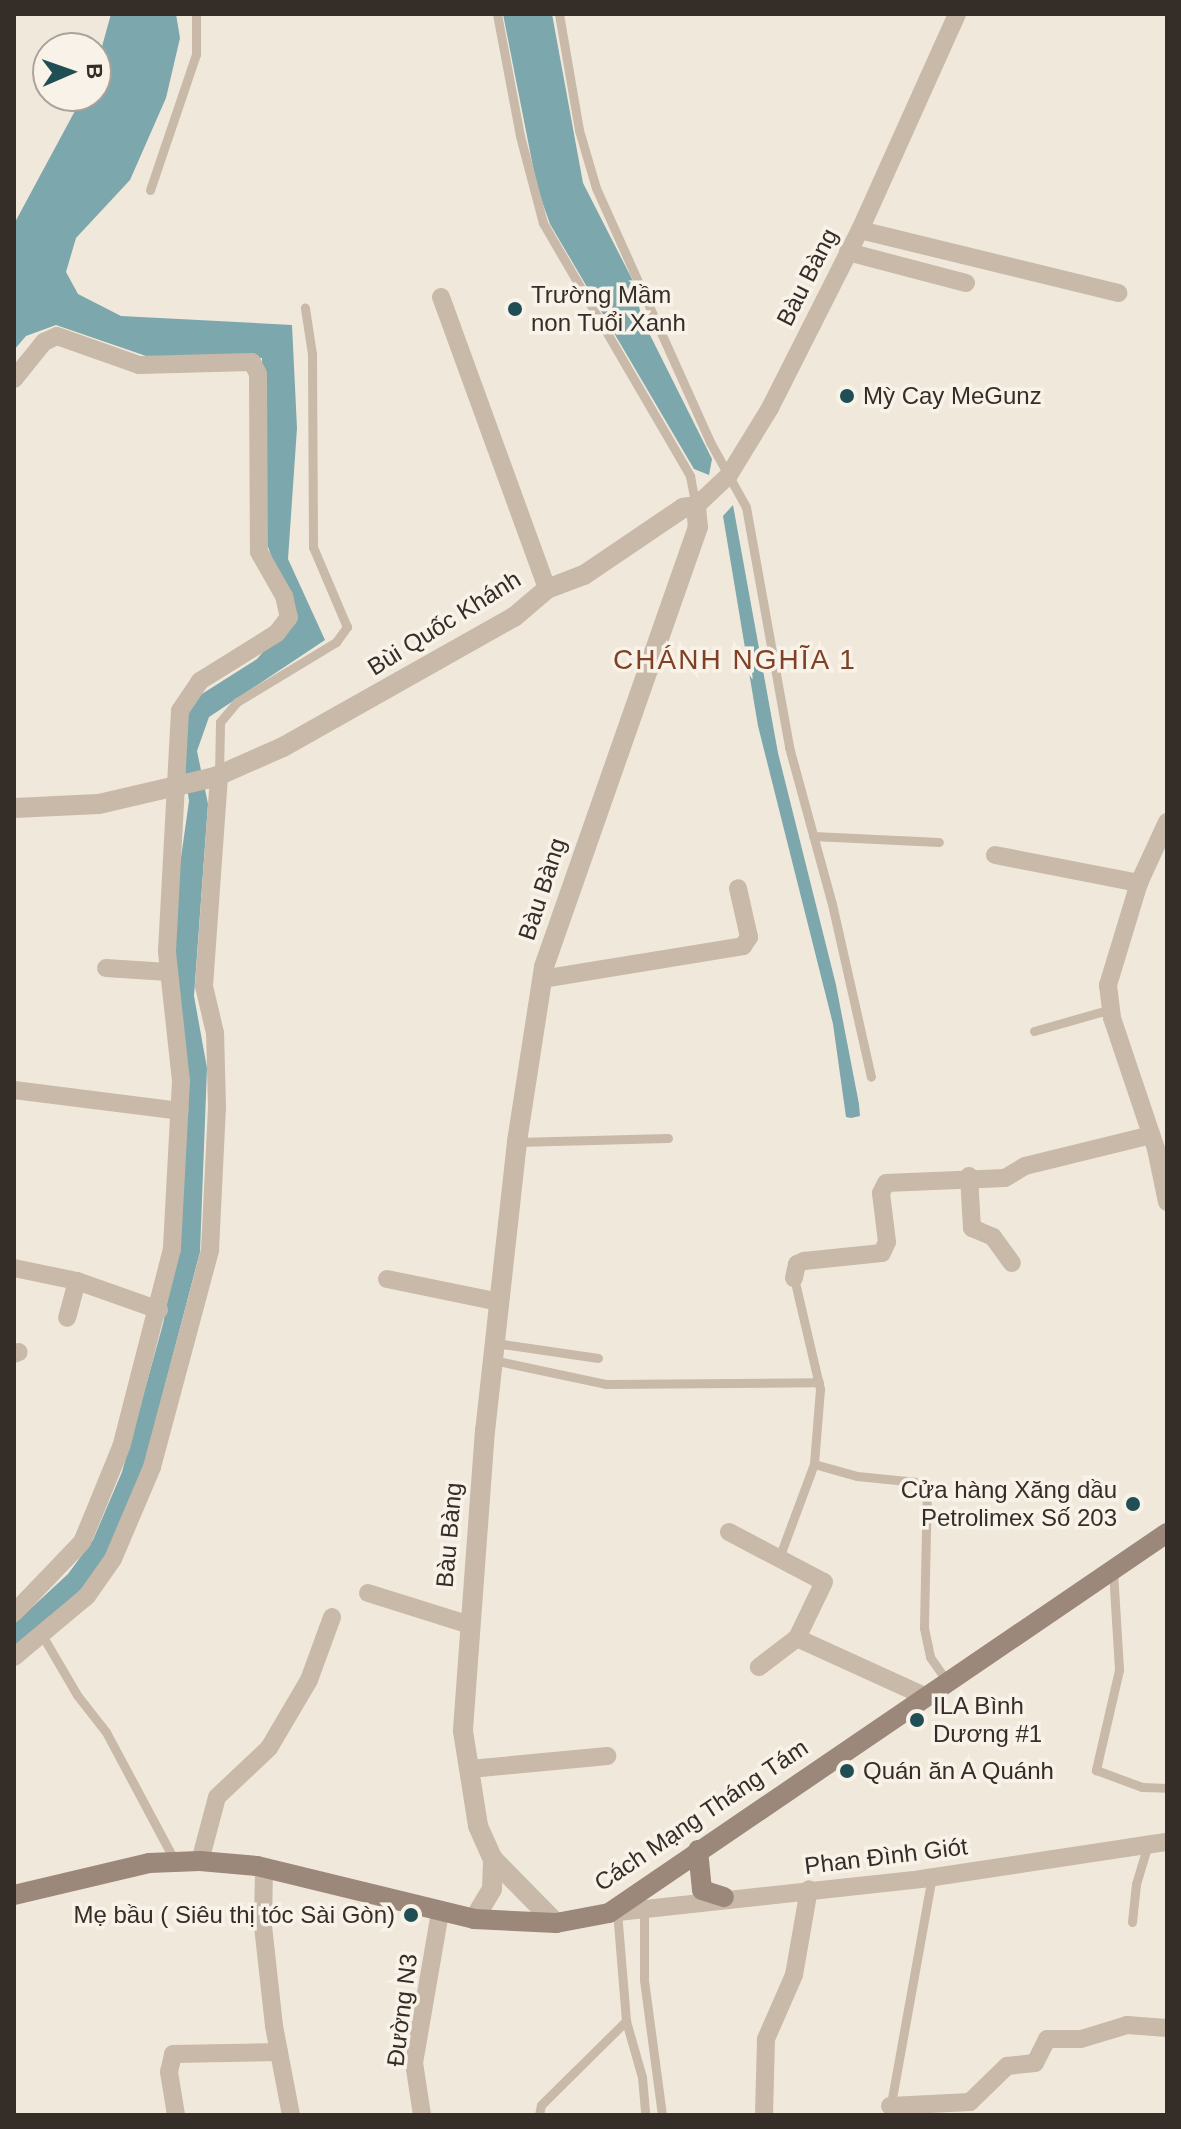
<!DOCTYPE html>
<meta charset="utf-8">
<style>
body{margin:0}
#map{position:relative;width:1181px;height:2129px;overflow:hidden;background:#f1e8dc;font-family:Helvetica,sans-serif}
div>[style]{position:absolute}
.water>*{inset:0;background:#7ca7ac}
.service>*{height:9px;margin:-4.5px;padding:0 4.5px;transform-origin:4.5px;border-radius:4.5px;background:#c8b9a8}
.minor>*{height:18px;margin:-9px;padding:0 9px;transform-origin:9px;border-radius:9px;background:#c8b9a8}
.tertiary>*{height:20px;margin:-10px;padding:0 10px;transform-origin:10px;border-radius:10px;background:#c8b9a8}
.secondary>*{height:20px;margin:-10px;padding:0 10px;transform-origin:10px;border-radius:10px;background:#9c887a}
.dots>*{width:22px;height:22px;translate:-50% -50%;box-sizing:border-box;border:4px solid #f8f2e8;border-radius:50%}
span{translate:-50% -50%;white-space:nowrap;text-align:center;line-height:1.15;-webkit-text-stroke:7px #f8f2e8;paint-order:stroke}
.street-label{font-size:24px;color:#352d28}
.poi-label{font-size:24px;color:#352d28}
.left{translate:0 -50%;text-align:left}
.right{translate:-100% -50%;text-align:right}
.quarter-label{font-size:28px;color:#804025;letter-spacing:2px}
.frame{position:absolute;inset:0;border:16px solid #352d28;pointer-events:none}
.north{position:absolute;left:32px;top:32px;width:80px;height:80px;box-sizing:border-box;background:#f8f2e8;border:2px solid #aaa39b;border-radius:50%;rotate:88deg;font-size:22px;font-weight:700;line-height:32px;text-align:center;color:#352d28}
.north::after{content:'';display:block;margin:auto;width:28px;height:36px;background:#204e55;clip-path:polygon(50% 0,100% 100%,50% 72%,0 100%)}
</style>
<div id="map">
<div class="water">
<i style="clip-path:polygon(111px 14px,176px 14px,180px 38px,166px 98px,130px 180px,76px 238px,66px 272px,78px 294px,121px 316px,292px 325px,297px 428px,288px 559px,325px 640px,209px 717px,197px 751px,208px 804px,194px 996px,207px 1068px,200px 1252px,144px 1465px,105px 1566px,14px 1654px,14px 1624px,68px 1574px,93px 1540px,122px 1472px,163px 1324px,179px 1241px,174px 1013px,176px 893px,189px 801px,180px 733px,186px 704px,257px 659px,293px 617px,262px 530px,262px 358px,149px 357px,56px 325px,26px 336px,14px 350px,14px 224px,83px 96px,96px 96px,96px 68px)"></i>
<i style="clip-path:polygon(503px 14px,552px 14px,583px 183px,633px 281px,642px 319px,712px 459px,709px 475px,694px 469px,550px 224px,537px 187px)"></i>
<i style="clip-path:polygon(733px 505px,778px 753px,836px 985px,859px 1104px,860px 1116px,851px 1118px,846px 1117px,833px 1024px,758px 726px,723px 516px)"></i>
</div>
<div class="service">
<i style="left:497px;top:14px;width:124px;rotate:79.3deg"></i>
<i style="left:520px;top:136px;width:90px;rotate:75.2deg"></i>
<i style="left:543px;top:223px;width:293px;rotate:59.8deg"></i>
<i style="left:690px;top:476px;width:31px;rotate:79deg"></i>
<i style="left:559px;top:14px;width:118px;rotate:80.2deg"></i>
<i style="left:579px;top:130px;width:60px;rotate:73.7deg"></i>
<i style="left:596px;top:188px;width:278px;rotate:65.8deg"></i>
<i style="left:710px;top:442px;width:74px;rotate:61deg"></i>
<i style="left:746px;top:507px;width:244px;rotate:79.8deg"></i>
<i style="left:789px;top:747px;width:163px;rotate:74.7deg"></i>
<i style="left:832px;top:904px;width:177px;rotate:77.3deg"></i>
<i style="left:150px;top:190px;width:144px;rotate:-71.3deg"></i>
<i style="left:196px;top:54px;width:40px;rotate:-90deg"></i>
<i style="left:219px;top:775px;width:53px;rotate:-88.9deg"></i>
<i style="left:220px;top:722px;width:26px;rotate:-50deg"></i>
<i style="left:237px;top:702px;width:116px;rotate:-31.2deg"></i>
<i style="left:336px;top:642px;width:19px;rotate:-54deg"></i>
<i style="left:347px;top:627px;width:87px;rotate:-113deg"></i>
<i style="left:313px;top:547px;width:193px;rotate:-90.3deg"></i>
<i style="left:312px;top:354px;width:47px;rotate:-98.7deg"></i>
<i style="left:813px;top:836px;width:126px;rotate:2.7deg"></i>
<i style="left:1034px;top:1031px;width:80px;rotate:-15.9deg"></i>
<i style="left:517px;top:1142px;width:151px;rotate:-1.5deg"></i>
<i style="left:794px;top:1278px;width:114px;rotate:76.8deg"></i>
<i style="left:820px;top:1389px;width:75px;rotate:94.6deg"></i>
<i style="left:814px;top:1464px;width:45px;rotate:15.6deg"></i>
<i style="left:857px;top:1476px;width:70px;rotate:5.7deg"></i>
<i style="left:927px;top:1483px;width:145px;rotate:91.2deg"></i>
<i style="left:924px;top:1628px;width:30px;rotate:78deg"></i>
<i style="left:930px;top:1657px;width:29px;rotate:55deg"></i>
<i style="left:495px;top:1343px;width:104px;rotate:8.3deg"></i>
<i style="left:493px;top:1360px;width:116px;rotate:12deg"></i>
<i style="left:606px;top:1384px;width:213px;rotate:-0.5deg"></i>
<i style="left:779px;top:1558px;width:100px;rotate:-69.6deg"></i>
<i style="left:1113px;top:1571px;width:99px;rotate:86.5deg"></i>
<i style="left:1119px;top:1670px;width:103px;rotate:103deg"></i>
<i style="left:1096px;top:1770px;width:49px;rotate:20.3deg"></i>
<i style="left:1142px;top:1787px;width:25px;rotate:2deg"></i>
<i style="left:42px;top:1635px;width:69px;rotate:59.7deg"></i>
<i style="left:77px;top:1695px;width:47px;rotate:51.9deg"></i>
<i style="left:106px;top:1732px;width:146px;rotate:61.9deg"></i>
<i style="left:644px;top:1908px;width:72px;rotate:90deg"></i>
<i style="left:644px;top:1980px;width:136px;rotate:82.4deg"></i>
<i style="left:617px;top:1911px;width:110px;rotate:85.3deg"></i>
<i style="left:626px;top:2021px;width:58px;rotate:74.1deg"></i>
<i style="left:642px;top:2077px;width:38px;rotate:85deg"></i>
<i style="left:1132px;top:1922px;width:38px;rotate:-84deg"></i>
<i style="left:1136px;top:1884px;width:42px;rotate:-73.3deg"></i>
<i style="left:539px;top:2115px;width:10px;rotate:-79deg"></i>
<i style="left:541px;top:2105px;width:120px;rotate:-44.7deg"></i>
<i style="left:889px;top:2115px;width:243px;rotate:-79.8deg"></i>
</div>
<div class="minor">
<i style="left:860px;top:230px;width:266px;rotate:13.7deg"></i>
<i style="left:848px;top:252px;width:122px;rotate:14.7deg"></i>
<i style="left:441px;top:297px;width:311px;rotate:70deg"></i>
<i style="left:14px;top:379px;width:48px;rotate:-51deg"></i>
<i style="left:44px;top:342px;width:14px;rotate:-25deg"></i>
<i style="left:57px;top:336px;width:87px;rotate:19.5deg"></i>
<i style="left:139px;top:365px;width:113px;rotate:-1.5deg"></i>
<i style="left:252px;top:362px;width:13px;rotate:63deg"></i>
<i style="left:258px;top:374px;width:178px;rotate:89.7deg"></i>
<i style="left:259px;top:552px;width:51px;rotate:60.4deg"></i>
<i style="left:284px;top:596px;width:22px;rotate:77deg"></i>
<i style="left:289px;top:617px;width:20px;rotate:127deg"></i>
<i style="left:277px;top:633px;width:91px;rotate:148.1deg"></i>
<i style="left:200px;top:681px;width:36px;rotate:124deg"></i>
<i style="left:180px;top:711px;width:241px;rotate:93.1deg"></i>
<i style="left:167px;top:952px;width:130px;rotate:83.8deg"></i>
<i style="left:181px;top:1081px;width:168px;rotate:93.1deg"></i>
<i style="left:172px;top:1249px;width:204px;rotate:104.4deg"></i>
<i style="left:121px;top:1447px;width:58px;rotate:112.2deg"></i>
<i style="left:99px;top:1501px;width:44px;rotate:112.5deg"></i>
<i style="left:82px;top:1542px;width:98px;rotate:133.8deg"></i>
<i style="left:696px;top:506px;width:45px;rotate:-43.2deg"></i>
<i style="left:729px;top:475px;width:79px;rotate:-58.5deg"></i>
<i style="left:770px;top:408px;width:199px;rotate:-63.2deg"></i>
<i style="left:860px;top:230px;width:237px;rotate:-65.8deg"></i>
<i style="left:1167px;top:822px;width:67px;rotate:114.7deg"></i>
<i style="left:1139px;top:883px;width:107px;rotate:106.9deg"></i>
<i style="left:1108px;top:985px;width:33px;rotate:83deg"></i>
<i style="left:1112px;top:1018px;width:138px;rotate:71.4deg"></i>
<i style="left:1156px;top:1149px;width:54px;rotate:78.3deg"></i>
<i style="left:995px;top:855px;width:147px;rotate:11deg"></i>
<i style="left:106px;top:968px;width:62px;rotate:3.7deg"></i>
<i style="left:542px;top:979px;width:204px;rotate:-9.3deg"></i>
<i style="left:743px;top:946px;width:11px;rotate:-56deg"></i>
<i style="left:749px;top:937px;width:50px;rotate:-102.7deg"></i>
<i style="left:14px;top:1090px;width:167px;rotate:7.2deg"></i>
<i style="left:969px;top:1176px;width:52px;rotate:86.7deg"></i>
<i style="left:972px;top:1228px;width:23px;rotate:23deg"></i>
<i style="left:993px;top:1237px;width:32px;rotate:54deg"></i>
<i style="left:14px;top:1268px;width:64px;rotate:11.7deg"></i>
<i style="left:77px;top:1281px;width:38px;rotate:105deg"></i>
<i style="left:794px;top:1278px;width:14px;rotate:-78deg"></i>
<i style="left:797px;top:1264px;width:8px;rotate:-23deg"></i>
<i style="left:804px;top:1261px;width:78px;rotate:-5.9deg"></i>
<i style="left:882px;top:1253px;width:12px;rotate:-66deg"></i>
<i style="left:887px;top:1242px;width:49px;rotate:-97deg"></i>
<i style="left:881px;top:1193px;width:11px;rotate:-63deg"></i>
<i style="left:886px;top:1183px;width:119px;rotate:-2.4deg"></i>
<i style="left:1005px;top:1178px;width:23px;rotate:-31deg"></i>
<i style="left:1025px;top:1166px;width:130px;rotate:-13.8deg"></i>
<i style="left:387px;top:1279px;width:114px;rotate:11.6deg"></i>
<i style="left:77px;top:1281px;width:87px;rotate:19.5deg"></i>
<i style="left:14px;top:1354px;width:5px;rotate:-22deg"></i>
<i style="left:729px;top:1532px;width:107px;rotate:27.8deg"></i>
<i style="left:824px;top:1582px;width:62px;rotate:115.7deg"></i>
<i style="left:797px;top:1638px;width:48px;rotate:142.7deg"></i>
<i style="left:368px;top:1593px;width:104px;rotate:17.4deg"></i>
<i style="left:797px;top:1638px;width:140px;rotate:24.5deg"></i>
<i style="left:14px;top:1657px;width:95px;rotate:-39.9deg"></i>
<i style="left:87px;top:1596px;width:45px;rotate:-54.9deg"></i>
<i style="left:113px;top:1559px;width:100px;rotate:-67deg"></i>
<i style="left:152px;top:1467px;width:225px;rotate:-75deg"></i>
<i style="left:210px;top:1250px;width:143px;rotate:-87.2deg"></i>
<i style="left:217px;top:1107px;width:74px;rotate:-91.5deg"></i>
<i style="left:215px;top:1033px;width:48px;rotate:-103.2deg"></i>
<i style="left:204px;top:986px;width:212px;rotate:-85.9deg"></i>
<i style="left:470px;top:1769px;width:138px;rotate:-5.4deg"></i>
<i style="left:200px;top:1861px;width:66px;rotate:-75.1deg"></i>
<i style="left:217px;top:1797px;width:71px;rotate:-43.3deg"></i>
<i style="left:269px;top:1748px;width:79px;rotate:-59.5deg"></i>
<i style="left:309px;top:1680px;width:67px;rotate:-69.9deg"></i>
<i style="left:264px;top:1868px;width:58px;rotate:91deg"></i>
<i style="left:263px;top:1926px;width:101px;rotate:83.7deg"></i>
<i style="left:274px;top:2026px;width:91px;rotate:79.2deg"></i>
<i style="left:609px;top:1913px;width:314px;rotate:-6.2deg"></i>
<i style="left:921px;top:1879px;width:249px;rotate:-8.6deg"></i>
<i style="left:890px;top:2106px;width:80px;rotate:-2.9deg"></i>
<i style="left:970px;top:2102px;width:52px;rotate:-44.2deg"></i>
<i style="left:1007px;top:2066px;width:28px;rotate:-6deg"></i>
<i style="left:1035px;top:2063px;width:27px;rotate:-63deg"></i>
<i style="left:1047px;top:2039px;width:34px"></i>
<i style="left:1081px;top:2039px;width:48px;rotate:-16.9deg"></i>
<i style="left:1127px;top:2025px;width:40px;rotate:4.3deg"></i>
<i style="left:176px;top:2115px;width:44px;rotate:-99.2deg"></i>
<i style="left:169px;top:2072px;width:18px;rotate:-77deg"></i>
<i style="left:173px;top:2054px;width:106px;rotate:-1.1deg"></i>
<i style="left:422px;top:2115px;width:53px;rotate:-98.7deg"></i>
<i style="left:414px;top:2063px;width:153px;rotate:-80.2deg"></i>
<i style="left:764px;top:2115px;width:76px;rotate:-88.5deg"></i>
<i style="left:766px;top:2039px;width:70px;rotate:-66.4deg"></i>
<i style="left:794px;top:1975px;width:87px;rotate:-80.1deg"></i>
</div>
<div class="tertiary">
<i style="left:14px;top:808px;width:85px;rotate:-2.7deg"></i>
<i style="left:99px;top:804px;width:119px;rotate:-13.1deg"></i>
<i style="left:215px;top:777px;width:74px;rotate:-23.8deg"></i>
<i style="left:283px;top:747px;width:265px;rotate:-29.4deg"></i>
<i style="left:514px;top:617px;width:43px;rotate:-40.3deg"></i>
<i style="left:547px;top:589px;width:40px;rotate:-21deg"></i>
<i style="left:584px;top:575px;width:120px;rotate:-34.1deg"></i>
<i style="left:683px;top:508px;width:13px;rotate:-9deg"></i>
<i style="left:696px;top:506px;width:21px;rotate:85deg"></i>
<i style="left:698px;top:527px;width:466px;rotate:109.3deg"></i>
<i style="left:544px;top:967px;width:177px;rotate:98.8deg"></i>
<i style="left:517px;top:1142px;width:290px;rotate:96.3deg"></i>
<i style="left:485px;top:1430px;width:302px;rotate:94.2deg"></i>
<i style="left:463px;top:1731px;width:96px;rotate:81deg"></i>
<i style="left:478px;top:1826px;width:36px;rotate:66deg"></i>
<i style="left:493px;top:1859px;width:90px;rotate:45.5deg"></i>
<i style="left:474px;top:1919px;width:35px;rotate:-59deg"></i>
<i style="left:492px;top:1889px;width:30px;rotate:-88deg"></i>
</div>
<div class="secondary">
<i style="left:698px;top:1850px;width:40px;rotate:84.3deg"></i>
<i style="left:702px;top:1890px;width:23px;rotate:18deg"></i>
<i style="left:14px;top:1895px;width:139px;rotate:-13.3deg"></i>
<i style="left:149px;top:1863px;width:51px;rotate:-2.2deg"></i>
<i style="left:200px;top:1861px;width:57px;rotate:5deg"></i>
<i style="left:257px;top:1866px;width:223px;rotate:13.7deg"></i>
<i style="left:474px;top:1919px;width:82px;rotate:2.8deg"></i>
<i style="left:556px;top:1923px;width:54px;rotate:-10.7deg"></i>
<i style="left:609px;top:1913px;width:675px;rotate:-34.26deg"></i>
</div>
<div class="dots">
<i style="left:515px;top:309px;background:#204e55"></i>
<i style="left:847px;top:396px;background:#204e55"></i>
<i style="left:1133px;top:1504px;background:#204e55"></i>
<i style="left:917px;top:1720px;background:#204e55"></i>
<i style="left:847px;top:1771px;background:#204e55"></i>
<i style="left:411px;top:1915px;background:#204e55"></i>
</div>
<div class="street-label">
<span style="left:807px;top:277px;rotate:-63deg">Bàu Bàng</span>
<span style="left:444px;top:623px;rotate:-32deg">Bùi Quốc Khánh</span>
<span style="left:542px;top:889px;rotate:-72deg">Bàu Bàng</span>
<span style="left:449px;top:1535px;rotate:-85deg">Bàu Bàng</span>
<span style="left:701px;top:1815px;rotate:-34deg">Cách Mạng Tháng Tám</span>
<span style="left:886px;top:1856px;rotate:-7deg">Phan Đình Giót</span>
<span style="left:402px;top:2010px;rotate:-83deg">Đường N3</span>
</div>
<div class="poi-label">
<span class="left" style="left:531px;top:309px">Trường Mầm<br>non Tuổi Xanh</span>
<span class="left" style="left:863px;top:396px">Mỳ Cay MeGunz</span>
<span class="right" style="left:1117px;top:1504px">Cửa hàng Xăng dầu<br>Petrolimex Số 203</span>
<span class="left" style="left:933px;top:1720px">ILA Bình<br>Dương #1</span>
<span class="left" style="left:863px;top:1771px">Quán ăn A Quánh</span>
<span class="right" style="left:395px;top:1915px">Mẹ bầu ( Siêu thị tóc Sài Gòn)</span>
</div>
<div class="quarter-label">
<span style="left:735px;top:660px">CHÁNH NGHĨA 1</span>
</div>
<div class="frame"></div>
<div class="north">B</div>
</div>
